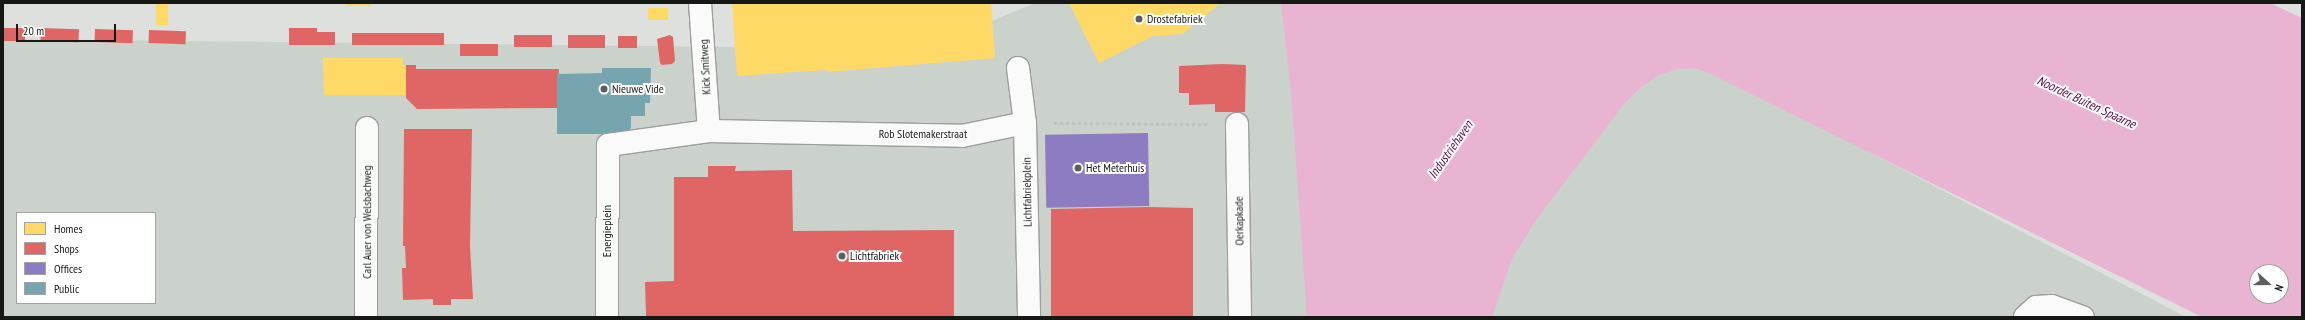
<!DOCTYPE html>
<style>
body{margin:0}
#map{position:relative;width:2305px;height:320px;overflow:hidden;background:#dde0dd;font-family:"PT Sans Narrow",sans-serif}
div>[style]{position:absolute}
.built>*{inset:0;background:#cad2cb}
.water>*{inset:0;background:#e8b4d2}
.homes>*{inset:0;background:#ffd966;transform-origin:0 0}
.shops>*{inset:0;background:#e06666;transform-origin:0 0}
.offices>*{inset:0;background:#8e7cc3;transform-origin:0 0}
.public>*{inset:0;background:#76a5af}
.path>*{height:2.5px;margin-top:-1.25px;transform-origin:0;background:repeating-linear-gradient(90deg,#bfc0bf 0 3px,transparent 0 6px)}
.roads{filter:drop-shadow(1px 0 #9c9d9c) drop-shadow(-1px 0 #9c9d9c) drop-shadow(0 1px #9c9d9c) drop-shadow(0 -1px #9c9d9c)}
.minor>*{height:22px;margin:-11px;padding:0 11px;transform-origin:11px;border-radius:11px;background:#fafafa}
.dots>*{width:11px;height:11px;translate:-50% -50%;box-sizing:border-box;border:2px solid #fff;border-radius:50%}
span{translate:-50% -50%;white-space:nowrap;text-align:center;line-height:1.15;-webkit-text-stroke:4px #fff;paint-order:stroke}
.poi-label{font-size:12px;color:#161816}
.left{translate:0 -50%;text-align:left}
.street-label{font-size:12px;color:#161816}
.water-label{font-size:13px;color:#610848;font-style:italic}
.frame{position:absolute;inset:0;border:4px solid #161816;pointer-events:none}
.legend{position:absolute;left:16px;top:212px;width:140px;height:92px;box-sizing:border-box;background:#fff;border:1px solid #a2a3a2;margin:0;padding:5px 7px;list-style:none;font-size:12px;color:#161816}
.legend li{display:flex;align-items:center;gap:8px;height:20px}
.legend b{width:20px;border:1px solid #a2a3a2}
.north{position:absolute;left:2249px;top:264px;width:40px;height:40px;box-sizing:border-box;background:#fff;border:1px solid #a2a3a2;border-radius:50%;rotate:111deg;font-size:11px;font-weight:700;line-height:16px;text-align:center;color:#161816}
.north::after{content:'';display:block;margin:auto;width:14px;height:18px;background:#5c5e5c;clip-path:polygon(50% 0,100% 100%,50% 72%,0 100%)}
.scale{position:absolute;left:16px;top:24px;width:100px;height:18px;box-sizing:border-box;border:2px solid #161816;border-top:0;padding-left:5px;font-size:12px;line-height:14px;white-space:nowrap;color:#161816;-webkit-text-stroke:3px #fff;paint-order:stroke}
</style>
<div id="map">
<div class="built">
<i style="clip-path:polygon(evenodd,1035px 3px,1329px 3px,1650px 38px,2186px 317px,3px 317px,3px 39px,925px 49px,1035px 3px,17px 213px,155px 213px,155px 303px,17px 303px,17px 213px)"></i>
</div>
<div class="water">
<i style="clip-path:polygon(evenodd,1281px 3px,2270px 3px,2302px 18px,2302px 317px,2202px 317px,1707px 72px,1693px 68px,1677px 69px,1659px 75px,1642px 86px,1624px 104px,1534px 223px,1511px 261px,1492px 317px,1307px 317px,1291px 91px,1281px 3px,2257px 272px,2281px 272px,2281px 296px,2257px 296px,2257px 272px)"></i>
</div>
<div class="homes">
<i style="left:156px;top:3px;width:12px;height:22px"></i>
<i style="left:346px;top:3px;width:25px;height:3px"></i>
<i style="clip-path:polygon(732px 3px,991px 3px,995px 58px,827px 72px,826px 70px,737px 76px)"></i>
<i style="clip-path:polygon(1069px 3px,1220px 3px,1183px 34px,1153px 36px,1099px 63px)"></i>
<i style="left:668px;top:8px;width:12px;height:20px;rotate:90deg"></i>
<i style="clip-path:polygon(323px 58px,403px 58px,403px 65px,406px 65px,406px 95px,324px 95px)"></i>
</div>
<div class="shops">
<i style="left:3px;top:28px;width:22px;height:13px"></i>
<i style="left:41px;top:28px;width:38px;height:13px;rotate:2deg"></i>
<i style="clip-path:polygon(289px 28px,317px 28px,317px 32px,335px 32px,335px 45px,289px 45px)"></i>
<i style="left:95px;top:29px;width:38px;height:13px;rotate:2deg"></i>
<i style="left:149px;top:30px;width:37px;height:13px;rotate:2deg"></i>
<i style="left:352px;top:33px;width:92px;height:12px"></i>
<i style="left:514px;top:35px;width:38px;height:12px"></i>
<i style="left:568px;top:35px;width:37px;height:13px"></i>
<i style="clip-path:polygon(670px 35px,673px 37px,675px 61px,672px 64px,662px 65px,660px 63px,657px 39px)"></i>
<i style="left:618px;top:36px;width:19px;height:12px"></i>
<i style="left:460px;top:44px;width:38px;height:12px"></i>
<i style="clip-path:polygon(1222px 64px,1246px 65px,1245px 112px,1215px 112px,1215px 104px,1189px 105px,1189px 93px,1179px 93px,1179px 66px)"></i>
<i style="clip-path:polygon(406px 65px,416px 65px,416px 69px,559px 69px,557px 108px,417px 109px,406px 98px)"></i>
<i style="clip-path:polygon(404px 129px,472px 129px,470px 246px,473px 299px,451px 299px,451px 305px,433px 305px,433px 299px,403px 300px,402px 268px,406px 268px,405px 246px,403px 246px)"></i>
<i style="clip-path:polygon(708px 166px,736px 166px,735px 171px,792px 170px,793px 231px,954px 230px,954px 317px,631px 317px,646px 316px,645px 282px,674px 281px,674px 177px,708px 177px)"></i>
<i style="clip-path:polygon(1148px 207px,1193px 208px,1193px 317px,1051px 317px,1051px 209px)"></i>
</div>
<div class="offices">
<i style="left:1148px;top:133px;width:73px;height:103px;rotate:89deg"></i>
</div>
<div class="public">
<i style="clip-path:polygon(602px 68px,651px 68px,650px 103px,645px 103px,645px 116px,631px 116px,631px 128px,625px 134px,557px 134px,557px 74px,602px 73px)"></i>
</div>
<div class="path">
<i style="left:1054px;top:123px;width:155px;rotate:0.4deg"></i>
</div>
<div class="roads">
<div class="minor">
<i style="left:700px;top:3px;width:128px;rotate:86deg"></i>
<i style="left:1018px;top:68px;width:55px;rotate:82.7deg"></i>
<i style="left:1025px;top:123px;width:194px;rotate:88.8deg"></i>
<i style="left:1237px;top:124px;width:193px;rotate:89.1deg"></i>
<i style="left:366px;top:317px;width:189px;rotate:-89.7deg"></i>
<i style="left:607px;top:317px;width:172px;rotate:-89.7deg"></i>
<i style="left:608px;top:145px;width:102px;rotate:-7.9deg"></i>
<i style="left:709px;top:131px;width:253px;rotate:1.1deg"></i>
<i style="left:962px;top:136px;width:64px;rotate:-11.7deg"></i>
<i style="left:2025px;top:317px;width:15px;rotate:-42deg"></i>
<i style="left:2036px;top:307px;width:16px;rotate:-4deg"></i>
<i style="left:2052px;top:306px;width:33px;rotate:20deg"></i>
</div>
</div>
<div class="dots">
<i style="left:1139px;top:19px;background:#5c5e5c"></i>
<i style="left:604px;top:89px;background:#5c5e5c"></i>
<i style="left:1078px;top:168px;background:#5c5e5c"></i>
<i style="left:842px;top:256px;background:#5c5e5c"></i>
</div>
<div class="poi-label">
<span class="left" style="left:1147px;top:19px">Drostefabriek</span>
<span class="left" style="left:612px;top:89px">Nieuwe Vide</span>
<span class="left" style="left:1086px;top:168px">Het Meterhuis</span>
<span class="left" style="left:850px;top:256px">Lichtfabriek</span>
</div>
<div class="street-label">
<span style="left:705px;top:67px;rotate:-93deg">Kick Smitweg</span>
<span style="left:923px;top:134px">Rob Slotemakerstraat</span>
<span style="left:1027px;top:192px;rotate:-91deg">Lichtfabriekplein</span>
<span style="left:1239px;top:221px;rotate:-91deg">Oerkapkade</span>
<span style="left:367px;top:222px;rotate:-90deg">Carl Auer von Welsbachweg</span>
<span style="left:607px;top:231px;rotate:-90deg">Energieplein</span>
</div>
<div class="water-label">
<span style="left:2086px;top:103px;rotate:25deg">Noorder Buiten Spaarne</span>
<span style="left:1451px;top:150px;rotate:-55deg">Industriehaven</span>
</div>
<div class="frame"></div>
<ul class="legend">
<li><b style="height:11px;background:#ffd966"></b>Homes</li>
<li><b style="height:11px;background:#e06666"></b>Shops</li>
<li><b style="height:11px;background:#8e7cc3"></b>Offices</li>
<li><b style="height:11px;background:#76a5af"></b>Public</li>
</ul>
<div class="north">N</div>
<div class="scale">20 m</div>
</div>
